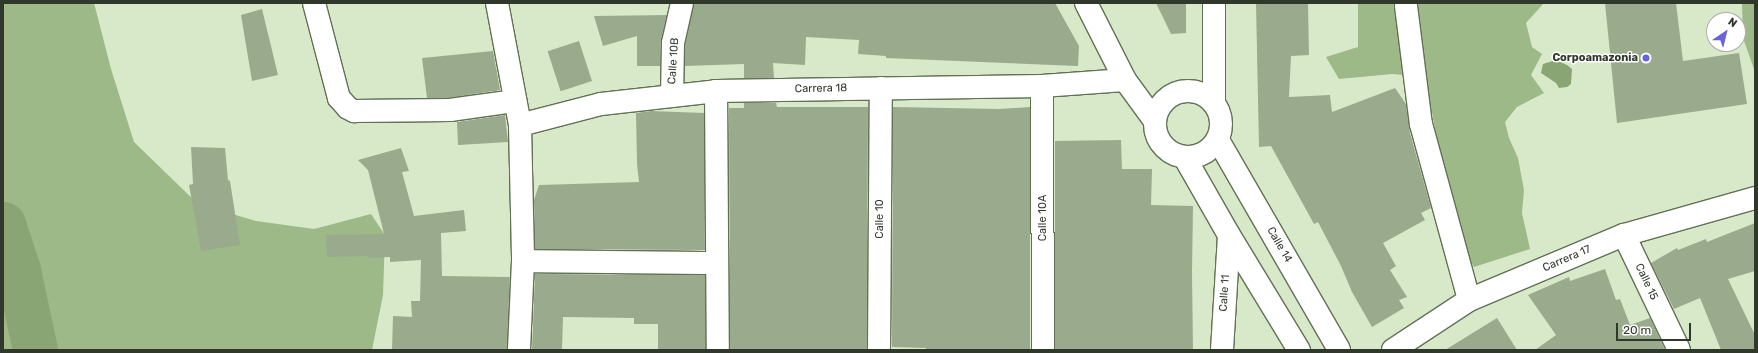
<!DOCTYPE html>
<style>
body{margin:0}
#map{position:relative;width:1758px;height:353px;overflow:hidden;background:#d7e9c9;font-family:Rubik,sans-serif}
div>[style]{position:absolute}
.forest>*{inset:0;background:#9db987}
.water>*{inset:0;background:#8aa574}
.river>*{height:45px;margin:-22.5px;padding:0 22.5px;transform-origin:22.5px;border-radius:22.5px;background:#8aa574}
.building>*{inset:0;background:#9aab8d;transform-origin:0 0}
.roads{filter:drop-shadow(1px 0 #617155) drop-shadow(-1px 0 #617155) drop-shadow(0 1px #617155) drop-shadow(0 -1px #617155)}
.street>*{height:22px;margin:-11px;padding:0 11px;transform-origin:11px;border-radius:11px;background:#fff}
.secondary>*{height:22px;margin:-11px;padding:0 11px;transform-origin:11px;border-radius:11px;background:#fff}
.secondary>.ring{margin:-11px;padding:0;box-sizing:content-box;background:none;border:22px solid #fff;border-radius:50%}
.dots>*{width:11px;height:11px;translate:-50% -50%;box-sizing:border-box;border:2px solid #fff;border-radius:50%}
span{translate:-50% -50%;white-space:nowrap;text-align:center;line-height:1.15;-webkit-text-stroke:3px #fff;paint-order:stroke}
.poi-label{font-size:11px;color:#30372b;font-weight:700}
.right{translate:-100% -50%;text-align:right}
.street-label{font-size:11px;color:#30372b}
.frame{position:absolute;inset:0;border:4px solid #30372b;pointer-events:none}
.north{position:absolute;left:1706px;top:12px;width:40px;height:40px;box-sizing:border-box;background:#fff;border:1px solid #acafaa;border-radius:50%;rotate:35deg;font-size:11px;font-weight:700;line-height:16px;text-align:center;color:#30372b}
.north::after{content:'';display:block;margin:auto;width:14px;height:18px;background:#6962dc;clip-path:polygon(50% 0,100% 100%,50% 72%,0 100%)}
.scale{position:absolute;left:1616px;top:323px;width:75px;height:18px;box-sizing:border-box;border:2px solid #30372b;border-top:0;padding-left:5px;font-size:12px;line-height:14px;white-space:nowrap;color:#30372b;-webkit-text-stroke:3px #fff;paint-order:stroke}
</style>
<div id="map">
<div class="forest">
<i style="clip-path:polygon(3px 3px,94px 3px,111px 69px,134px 142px,198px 204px,256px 221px,314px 229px,371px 214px,385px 235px,383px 295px,372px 350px,3px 350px)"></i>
<i style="clip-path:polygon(1363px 3px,1544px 3px,1526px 23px,1532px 47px,1542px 54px,1531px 75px,1544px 93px,1517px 107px,1505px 122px,1509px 138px,1518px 158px,1524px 190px,1522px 213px,1530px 249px,1474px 267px,1464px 252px,1446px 186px,1432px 113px,1419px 76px,1392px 74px,1339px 79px,1326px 57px,1358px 47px,1358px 4px)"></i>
<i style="clip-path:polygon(1742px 3px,1755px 3px,1755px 72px,1743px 38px)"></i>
</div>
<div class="water">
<i style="clip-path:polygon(1556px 60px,1567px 65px,1572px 69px,1571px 84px,1567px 87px,1559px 88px,1556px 83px,1541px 73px,1543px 64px)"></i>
</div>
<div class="river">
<i style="left:3px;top:224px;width:48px;rotate:71.9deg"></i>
<i style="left:18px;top:270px;width:82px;rotate:78deg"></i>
</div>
<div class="building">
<i style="clip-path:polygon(694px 3px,1055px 3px,1079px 46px,1078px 66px,886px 58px,886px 56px,858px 54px,859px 40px,806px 37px,805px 65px,773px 63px,774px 78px,744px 78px,744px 64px,685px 66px,685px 45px)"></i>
<i style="clip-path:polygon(1156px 3px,1186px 3px,1186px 33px,1171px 34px)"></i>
<i style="clip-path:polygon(1256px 3px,1308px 3px,1309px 55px,1291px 56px,1289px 97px,1330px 95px,1332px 112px,1395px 88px,1406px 104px,1410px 133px,1431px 208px,1421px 213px,1425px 220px,1383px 243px,1396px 266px,1390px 270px,1407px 297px,1399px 300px,1404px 308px,1372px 327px,1352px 292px,1341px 266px,1318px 222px,1314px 224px,1271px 146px,1259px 147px)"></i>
<i style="clip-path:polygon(1605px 3px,1676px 3px,1683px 61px,1739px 53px,1747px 104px,1617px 123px)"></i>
<i style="clip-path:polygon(262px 9px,278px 75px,252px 81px,241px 15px)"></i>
<i style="clip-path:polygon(667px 15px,661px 40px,660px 66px,637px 66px,637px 36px,603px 46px,594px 16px)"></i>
<i style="left:579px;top:41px;width:42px;height:33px;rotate:72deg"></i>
<i style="clip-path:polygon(493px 51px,500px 90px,449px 98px,427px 98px,422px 58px)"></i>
<i style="clip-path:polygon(744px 103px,776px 103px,777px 107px,868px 107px,867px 350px,730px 350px,729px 108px,744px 108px)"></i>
<i style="clip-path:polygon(893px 107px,999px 109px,1030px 107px,1030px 350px,926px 350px,926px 348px,892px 347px)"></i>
<i style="clip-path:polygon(651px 111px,704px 113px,705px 250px,535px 249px,534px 200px,539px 185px,639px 182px,637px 164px,636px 113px)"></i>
<i style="clip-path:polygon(505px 115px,508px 142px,458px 145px,457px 122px)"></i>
<i style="clip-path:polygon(1121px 140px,1122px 169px,1152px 169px,1151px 205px,1193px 206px,1192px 273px,1193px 350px,1055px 350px,1055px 141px)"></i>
<i style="clip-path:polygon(191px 147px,225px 148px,228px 180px,230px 181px,240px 245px,201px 251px,189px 185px,193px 184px)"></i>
<i style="clip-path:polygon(401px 148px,409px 171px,402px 172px,414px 216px,464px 210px,466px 231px,441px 233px,442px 276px,510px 277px,507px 350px,392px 350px,393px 316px,412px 317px,411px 301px,420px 301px,421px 260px,390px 262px,390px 257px,369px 258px,368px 256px,327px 257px,326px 235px,384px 234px,368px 170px,358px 160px)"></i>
<i style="clip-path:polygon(1755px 223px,1755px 271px,1728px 279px,1755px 335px,1755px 350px,1721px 350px,1700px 298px,1674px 309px,1651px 263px,1677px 248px,1678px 250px,1706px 239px,1707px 242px)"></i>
<i style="clip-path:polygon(1605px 269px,1616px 300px,1620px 299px,1630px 325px,1650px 318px,1665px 350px,1535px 350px,1556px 335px,1528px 295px,1569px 277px,1570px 281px)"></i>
<i style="clip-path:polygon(535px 274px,705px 275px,706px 350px,658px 350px,658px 324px,634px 324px,634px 318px,563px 317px,562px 350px,532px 350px)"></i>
<i style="clip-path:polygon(1497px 318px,1517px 350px,1445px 350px)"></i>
</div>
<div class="roads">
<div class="street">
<i style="left:314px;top:3px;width:98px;rotate:75.3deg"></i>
<i style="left:339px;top:98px;width:13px;rotate:48deg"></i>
<i style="left:348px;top:108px;width:7px;rotate:27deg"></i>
<i style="left:354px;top:111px;width:96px;rotate:-0.6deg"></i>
<i style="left:450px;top:110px;width:66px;rotate:-7.9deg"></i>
<i style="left:497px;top:3px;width:124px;rotate:79.3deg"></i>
<i style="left:520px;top:125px;width:136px;rotate:88.7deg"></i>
<i style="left:523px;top:261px;width:89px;rotate:92.6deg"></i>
<i style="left:1086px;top:3px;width:86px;rotate:63.1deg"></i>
<i style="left:1125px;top:80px;width:51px;rotate:53.8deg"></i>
<i style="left:1406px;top:6px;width:119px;rotate:82.8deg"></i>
<i style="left:1421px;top:124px;width:182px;rotate:74.7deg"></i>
<i style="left:1042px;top:86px;width:264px;rotate:89.8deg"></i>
<i style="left:716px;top:91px;width:259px;rotate:89.6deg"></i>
<i style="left:672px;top:96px;width:53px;rotate:-88.9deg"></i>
<i style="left:673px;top:43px;width:41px;rotate:-77.3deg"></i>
<i style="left:520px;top:125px;width:84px;rotate:-14.5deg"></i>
<i style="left:601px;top:104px;width:116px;rotate:-6.4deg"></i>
<i style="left:716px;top:91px;width:326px;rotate:-0.9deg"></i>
<i style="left:1042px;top:86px;width:83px;rotate:-4.1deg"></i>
<i style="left:1624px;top:235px;width:127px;rotate:64.4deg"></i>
<i style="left:523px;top:261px;width:194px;rotate:0.6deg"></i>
<i style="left:879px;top:350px;width:262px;rotate:-89.6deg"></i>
<i style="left:1393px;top:350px;width:91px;rotate:-33.3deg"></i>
<i style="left:1469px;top:300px;width:168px;rotate:-22.8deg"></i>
<i style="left:1624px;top:235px;width:136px;rotate:-15.8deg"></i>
</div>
<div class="secondary">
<i class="ring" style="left:1155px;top:91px;width:44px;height:44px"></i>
<i style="left:1214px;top:103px;width:100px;rotate:-90deg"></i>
<i style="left:1218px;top:140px;width:242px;rotate:60deg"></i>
<i style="left:1185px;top:158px;width:89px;rotate:60.3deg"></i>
<i style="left:1229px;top:235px;width:135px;rotate:58.7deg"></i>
<i style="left:1222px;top:350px;width:115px;rotate:-86.5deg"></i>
</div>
</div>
<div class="dots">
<i style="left:1646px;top:58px;background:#6962dc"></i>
</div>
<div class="poi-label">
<span class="right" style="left:1638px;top:58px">Corpoamazonia</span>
</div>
<div class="street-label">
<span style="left:674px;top:61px;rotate:-86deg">Calle 10B</span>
<span style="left:821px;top:89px;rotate:-1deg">Carrera 18</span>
<span style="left:1043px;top:218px;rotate:-90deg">Calle 10A</span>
<span style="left:880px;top:219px;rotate:-90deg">Calle 10</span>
<span style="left:1279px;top:245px;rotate:60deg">Calle 14</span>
<span style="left:1567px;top:259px;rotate:-23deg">Carrera 17</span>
<span style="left:1646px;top:282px;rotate:65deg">Calle 15</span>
<span style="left:1225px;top:293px;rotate:-86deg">Calle 11</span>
</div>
<div class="frame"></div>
<div class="north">N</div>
<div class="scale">20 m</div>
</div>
